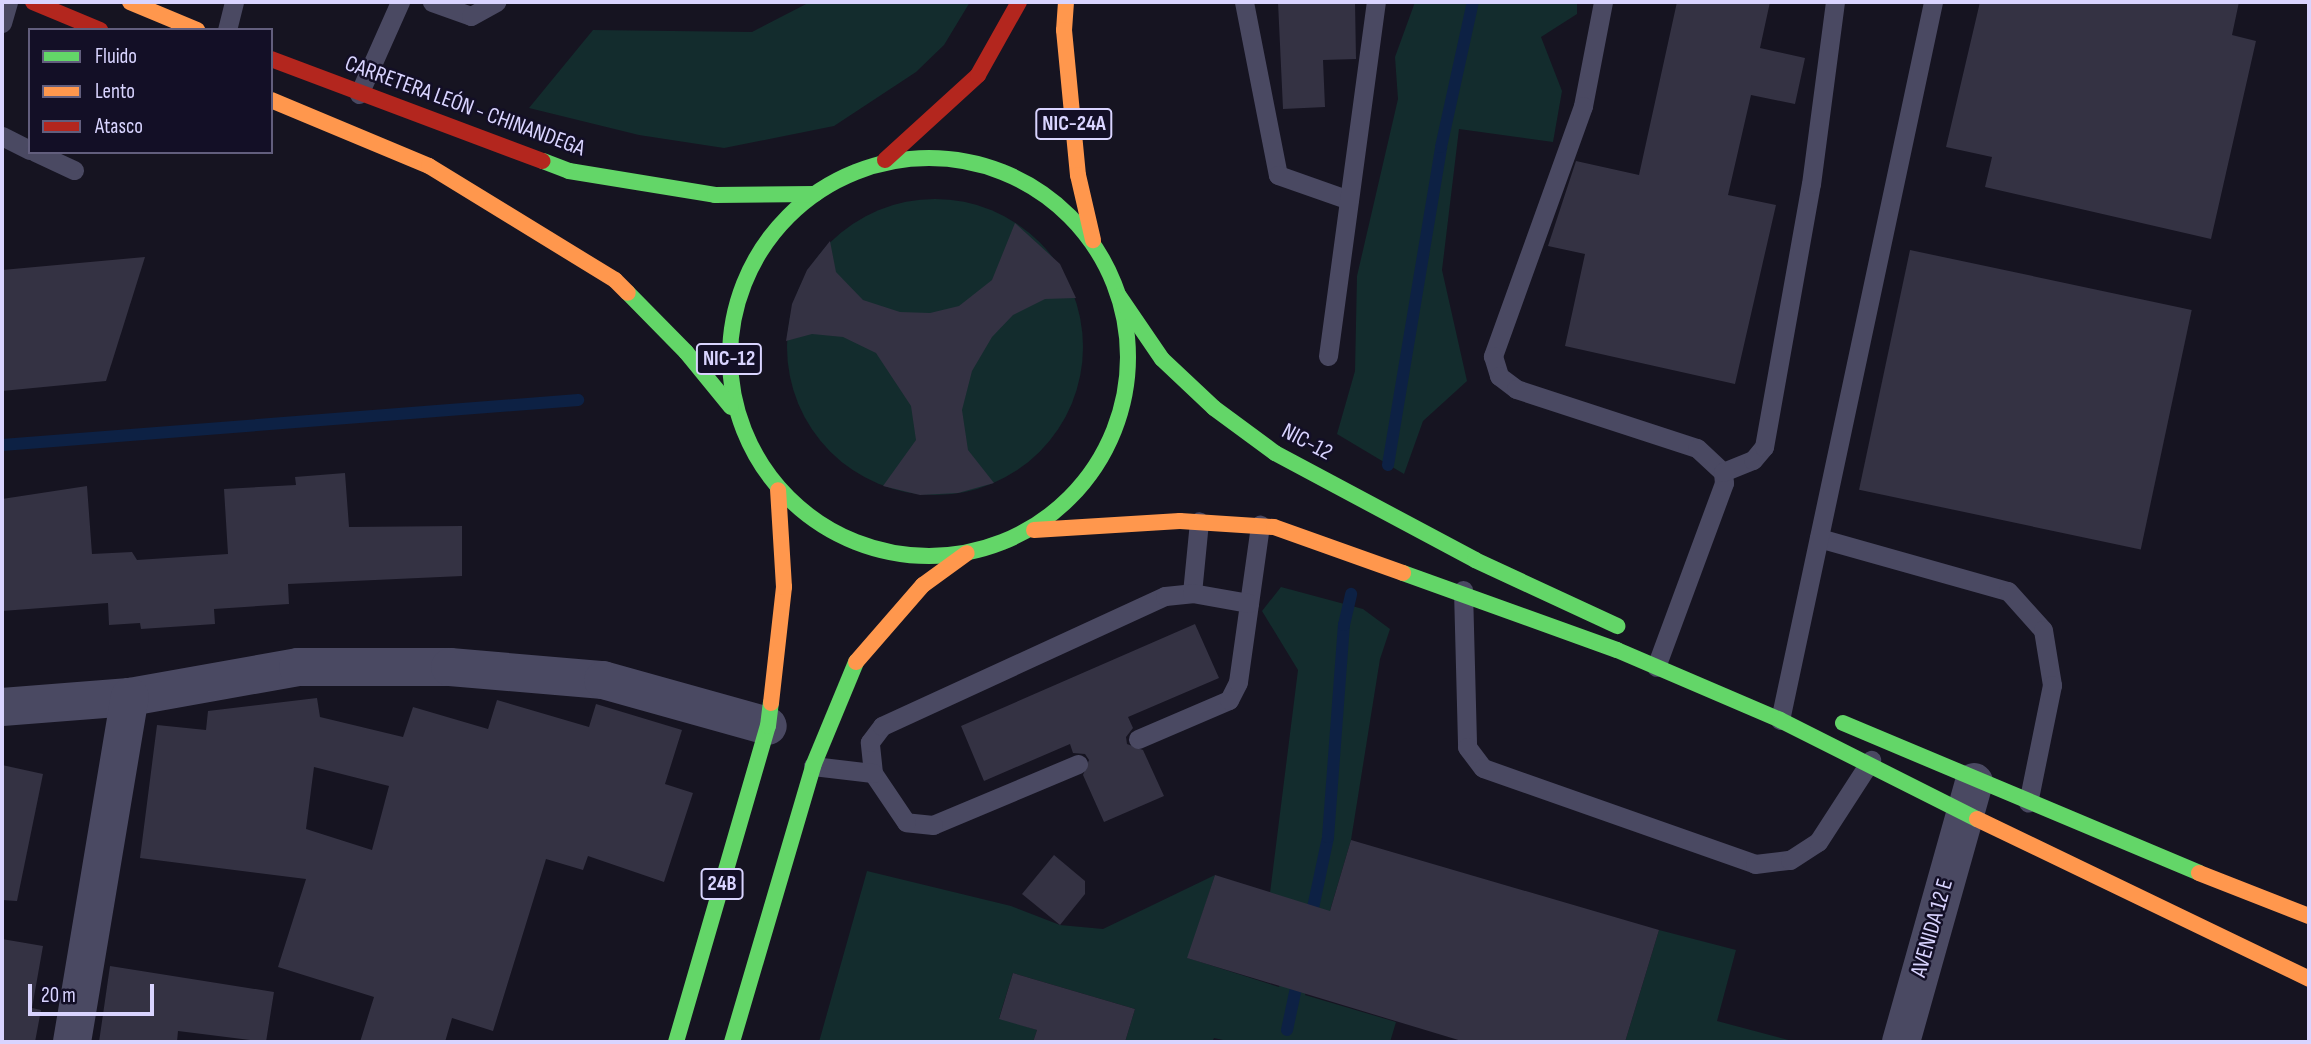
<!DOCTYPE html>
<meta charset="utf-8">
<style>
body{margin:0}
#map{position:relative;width:2311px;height:1044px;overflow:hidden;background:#161421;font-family:"Sofia Sans Condensed",sans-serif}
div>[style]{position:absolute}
.green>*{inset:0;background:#132c2d}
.round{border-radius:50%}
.stream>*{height:12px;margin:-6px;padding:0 6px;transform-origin:6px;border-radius:6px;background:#0d2144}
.building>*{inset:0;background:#343243;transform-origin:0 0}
.lane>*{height:19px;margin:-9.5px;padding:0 9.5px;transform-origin:9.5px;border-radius:9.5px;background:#4a4962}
.street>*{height:38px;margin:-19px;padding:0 19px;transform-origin:19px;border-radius:19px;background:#4a4962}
.fast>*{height:16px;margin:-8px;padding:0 8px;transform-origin:8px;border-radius:8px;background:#63d668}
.fast>.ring{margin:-8px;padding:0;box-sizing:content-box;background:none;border:16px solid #63d668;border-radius:50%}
.slow>*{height:16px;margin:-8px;padding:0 8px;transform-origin:8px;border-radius:8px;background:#ff974d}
.jam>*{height:16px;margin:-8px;padding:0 8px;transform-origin:8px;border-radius:8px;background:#b3261e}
span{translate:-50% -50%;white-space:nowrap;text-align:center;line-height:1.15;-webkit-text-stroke:5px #130f26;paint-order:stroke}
.shield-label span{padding:2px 5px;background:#130f26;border:2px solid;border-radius:5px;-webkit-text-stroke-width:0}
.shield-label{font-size:21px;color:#d9d4ff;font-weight:700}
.street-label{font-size:23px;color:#d9d4ff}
.frame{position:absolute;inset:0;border:4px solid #d9d4ff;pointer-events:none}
.legend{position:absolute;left:28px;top:28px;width:245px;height:126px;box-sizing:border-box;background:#130f26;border:2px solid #625e7d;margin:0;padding:9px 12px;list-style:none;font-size:21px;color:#d9d4ff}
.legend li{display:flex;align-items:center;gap:14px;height:35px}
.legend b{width:35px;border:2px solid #625e7d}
.scale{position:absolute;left:28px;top:984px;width:126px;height:32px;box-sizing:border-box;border:4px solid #d9d4ff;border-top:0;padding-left:9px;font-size:21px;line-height:24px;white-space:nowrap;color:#d9d4ff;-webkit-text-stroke:5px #130f26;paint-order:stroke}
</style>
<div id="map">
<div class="green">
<i style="clip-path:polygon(810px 2px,970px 2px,944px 45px,916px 72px,834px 126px,724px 148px,639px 135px,529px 108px,593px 30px,752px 32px)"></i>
<i style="clip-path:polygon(1415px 2px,1577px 2px,1577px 14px,1541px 37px,1562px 91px,1553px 142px,1459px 129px,1442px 270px,1467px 381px,1423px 421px,1404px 474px,1337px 434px,1355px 371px,1357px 276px,1398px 99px,1395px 57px)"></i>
<i class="round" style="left:787px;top:199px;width:296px;height:296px"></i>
<i style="clip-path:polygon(1281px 587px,1363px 609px,1390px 629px,1380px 659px,1351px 840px,1305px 995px,1396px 1022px,1390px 1042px,1232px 1042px,1214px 1038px,1212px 1042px,1125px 1042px,1135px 1009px,1013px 973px,999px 1018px,1037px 1030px,1033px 1042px,819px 1042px,867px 871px,1011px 906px,1060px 925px,1103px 929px,1215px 875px,1188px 958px,1279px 987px,1305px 904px,1270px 893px,1298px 670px,1262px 611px)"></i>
<i style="clip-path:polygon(1659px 930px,1736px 950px,1717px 1021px,1796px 1042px,1625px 1042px)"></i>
</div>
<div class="stream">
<i style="left:2px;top:445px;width:578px;rotate:-4.47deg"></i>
<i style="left:1388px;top:465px;width:322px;rotate:-80.5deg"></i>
<i style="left:1441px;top:147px;width:148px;rotate:-77.6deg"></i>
<i style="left:1310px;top:922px;width:87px;rotate:-78deg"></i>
<i style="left:1328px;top:837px;width:213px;rotate:-85.7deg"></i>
<i style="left:1344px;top:625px;width:32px;rotate:-77deg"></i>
<i style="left:1287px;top:1030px;width:57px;rotate:-77.9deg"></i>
</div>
<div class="building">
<i style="clip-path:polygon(1278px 2px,1355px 2px,1356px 59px,1323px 60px,1325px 107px,1283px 109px)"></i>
<i style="clip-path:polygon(1677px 2px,1770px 2px,1760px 48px,1805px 58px,1795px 104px,1751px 95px,1728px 195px,1776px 205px,1735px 384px,1565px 346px,1585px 254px,1548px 246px,1576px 161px,1639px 175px)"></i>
<i style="clip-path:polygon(1980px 2px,2239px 2px,2232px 35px,2256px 41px,2211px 239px,1985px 187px,1992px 157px,1946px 147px)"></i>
<i style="clip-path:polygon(1015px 223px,1060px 264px,1076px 298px,1045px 299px,1013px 315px,992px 337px,972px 371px,962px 410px,968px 450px,994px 483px,958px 493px,920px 495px,883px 486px,916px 440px,911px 406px,876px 353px,843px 337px,812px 334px,786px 341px,792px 304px,807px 270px,830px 241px,836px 272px,863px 300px,900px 312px,930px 313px,959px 306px,992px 280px)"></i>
<i style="left:1910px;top:250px;width:288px;height:245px;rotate:12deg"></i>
<i style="clip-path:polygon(145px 257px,106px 381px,2px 391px,2px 270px)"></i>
<i style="clip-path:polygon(345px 473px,349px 527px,462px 526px,462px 576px,288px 584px,289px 604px,214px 609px,215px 624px,141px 629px,140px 623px,109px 625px,108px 603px,2px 611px,2px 499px,87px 486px,92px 554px,132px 552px,137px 560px,228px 554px,224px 489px,296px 485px,295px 477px)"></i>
<i style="clip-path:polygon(1195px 624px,1219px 678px,1128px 717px,1133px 728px,1126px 737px,1127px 744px,1143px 750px,1164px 796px,1104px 822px,1083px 775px,1089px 760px,1085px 754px,1073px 753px,1070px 744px,984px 781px,961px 726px)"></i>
<i style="clip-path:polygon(evenodd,317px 698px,320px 717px,403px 737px,413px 707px,488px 729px,497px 700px,589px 727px,596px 704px,682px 730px,665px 784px,693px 793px,664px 882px,588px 856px,583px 870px,546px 859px,493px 1031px,452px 1018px,445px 1042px,360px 1042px,374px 997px,278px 967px,306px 879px,140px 858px,157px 725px,206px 730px,208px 711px,317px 698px,314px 767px,389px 786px,372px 850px,306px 829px,314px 767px)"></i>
<i style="clip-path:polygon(2px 765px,43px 774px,17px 901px,2px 900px)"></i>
<i style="clip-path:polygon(1351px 840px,1659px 930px,1625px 1042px,1465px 1042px,1187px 958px,1215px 875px,1330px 911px)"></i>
<i style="clip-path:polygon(1054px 855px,1085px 881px,1085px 894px,1060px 925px,1022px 894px)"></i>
<i style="clip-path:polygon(2px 939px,43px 946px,32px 1008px,41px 1010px,35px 1042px,2px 1042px)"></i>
<i style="clip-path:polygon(110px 966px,274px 992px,266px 1042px,178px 1031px,177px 1042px,99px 1042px)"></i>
<i style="clip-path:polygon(1013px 973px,1135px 1009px,1125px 1042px,1033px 1042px,1037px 1030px,999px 1019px)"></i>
</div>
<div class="lane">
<i style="left:432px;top:2px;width:41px;rotate:19.7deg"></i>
<i style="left:471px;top:16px;width:29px;rotate:-29deg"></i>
<i style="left:1244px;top:2px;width:176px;rotate:78.9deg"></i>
<i style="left:1278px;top:175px;width:75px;rotate:19.4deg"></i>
<i style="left:1603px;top:2px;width:106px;rotate:100.9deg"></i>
<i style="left:1583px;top:106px;width:266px;rotate:109.8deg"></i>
<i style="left:1493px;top:356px;width:21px;rotate:73deg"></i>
<i style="left:1499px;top:376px;width:21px;rotate:37deg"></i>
<i style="left:1516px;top:389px;width:190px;rotate:18.1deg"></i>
<i style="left:1697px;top:448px;width:35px;rotate:43deg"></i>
<i style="left:1723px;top:472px;width:11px;rotate:85deg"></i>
<i style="left:1724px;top:483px;width:196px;rotate:110.3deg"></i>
<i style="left:2px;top:23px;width:22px;rotate:-74deg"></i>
<i style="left:227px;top:30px;width:29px;rotate:-76deg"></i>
<i style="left:359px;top:94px;width:101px;rotate:-66deg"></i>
<i style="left:2px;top:136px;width:31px;rotate:27deg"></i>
<i style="left:35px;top:152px;width:43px;rotate:24.8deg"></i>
<i style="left:1328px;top:356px;width:357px;rotate:-82.3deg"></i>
<i style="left:1723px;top:472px;width:32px;rotate:-22deg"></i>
<i style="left:1753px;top:460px;width:17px;rotate:-50deg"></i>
<i style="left:1764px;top:447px;width:267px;rotate:-79.9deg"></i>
<i style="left:1811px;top:184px;width:184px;rotate:-82.5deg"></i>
<i style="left:1819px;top:538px;width:196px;rotate:15.7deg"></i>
<i style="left:2008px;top:591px;width:52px;rotate:48.1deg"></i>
<i style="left:2043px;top:630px;width:56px;rotate:80.7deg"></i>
<i style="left:2052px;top:685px;width:120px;rotate:101.5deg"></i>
<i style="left:1463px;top:590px;width:157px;rotate:88.5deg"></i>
<i style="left:1467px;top:747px;width:26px;rotate:53deg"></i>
<i style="left:1483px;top:768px;width:288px;rotate:19.4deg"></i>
<i style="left:1755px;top:864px;width:35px;rotate:-7deg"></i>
<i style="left:1790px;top:860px;width:33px;rotate:-33deg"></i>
<i style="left:1818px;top:842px;width:98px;rotate:-57.1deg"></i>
<i style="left:1192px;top:593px;width:72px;rotate:-84.4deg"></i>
<i style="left:1780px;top:720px;width:734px;rotate:-77.97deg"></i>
<i style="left:1138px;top:739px;width:99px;rotate:-23.2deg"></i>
<i style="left:1229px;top:700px;width:20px;rotate:-63deg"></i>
<i style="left:1238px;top:682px;width:159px;rotate:-82deg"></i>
<i style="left:1078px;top:764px;width:157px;rotate:157.2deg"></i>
<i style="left:933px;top:825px;width:27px;rotate:-174deg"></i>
<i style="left:906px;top:822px;width:59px;rotate:-124deg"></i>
<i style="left:873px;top:773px;width:31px;rotate:-96deg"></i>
<i style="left:870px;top:742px;width:20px;rotate:-53deg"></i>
<i style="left:882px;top:726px;width:311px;rotate:-24.7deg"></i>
<i style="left:1165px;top:596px;width:27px;rotate:-6deg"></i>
<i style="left:1192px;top:593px;width:58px;rotate:10deg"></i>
<i style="left:813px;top:766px;width:60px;rotate:6.7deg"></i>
</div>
<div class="street">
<i style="left:2px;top:707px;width:128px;rotate:-4.5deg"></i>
<i style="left:130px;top:697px;width:171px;rotate:-10.1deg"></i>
<i style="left:298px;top:667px;width:152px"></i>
<i style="left:450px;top:667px;width:154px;rotate:4.9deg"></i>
<i style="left:603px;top:680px;width:171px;rotate:15.6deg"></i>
<i style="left:72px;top:1042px;width:350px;rotate:-80.5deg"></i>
<i style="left:1901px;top:1042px;width:270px;rotate:-74.3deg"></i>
</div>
<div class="fast">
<i class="ring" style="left:730px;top:158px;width:382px;height:382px"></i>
<i style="left:543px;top:161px;width:28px;rotate:21deg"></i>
<i style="left:569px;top:171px;width:148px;rotate:9.3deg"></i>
<i style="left:715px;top:195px;width:100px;rotate:-0.6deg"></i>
<i style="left:628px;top:293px;width:83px;rotate:45.5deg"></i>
<i style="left:686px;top:352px;width:71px;rotate:50.7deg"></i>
<i style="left:1119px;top:296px;width:76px;rotate:55.7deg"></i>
<i style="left:1162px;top:359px;width:71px;rotate:43.3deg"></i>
<i style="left:1214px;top:408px;width:76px;rotate:36.4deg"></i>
<i style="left:1275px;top:453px;width:227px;rotate:28.1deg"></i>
<i style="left:1475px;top:560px;width:157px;rotate:24.9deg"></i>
<i style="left:1403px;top:573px;width:227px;rotate:19.8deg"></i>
<i style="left:1617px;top:650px;width:177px;rotate:23.2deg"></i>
<i style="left:1780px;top:720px;width:220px;rotate:26.7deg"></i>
<i style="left:1843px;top:723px;width:386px;rotate:22.8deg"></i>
<i style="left:676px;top:1042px;width:329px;rotate:-73.8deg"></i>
<i style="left:768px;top:726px;width:23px;rotate:-83deg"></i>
<i style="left:732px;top:1042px;width:288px;rotate:-73.6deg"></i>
<i style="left:813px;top:766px;width:113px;rotate:-67.5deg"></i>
</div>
<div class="slow">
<i style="left:130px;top:2px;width:73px;rotate:22.7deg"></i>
<i style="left:1066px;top:2px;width:28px;rotate:94deg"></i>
<i style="left:1064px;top:30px;width:146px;rotate:84.5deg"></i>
<i style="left:1078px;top:175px;width:67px;rotate:77deg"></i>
<i style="left:271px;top:100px;width:171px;rotate:22.7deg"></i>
<i style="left:429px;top:166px;width:218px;rotate:31.5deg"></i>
<i style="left:615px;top:280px;width:18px;rotate:45deg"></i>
<i style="left:1034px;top:530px;width:146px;rotate:-3.5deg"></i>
<i style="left:1180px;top:521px;width:94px;rotate:3.7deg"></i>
<i style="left:1274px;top:527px;width:137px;rotate:19.6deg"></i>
<i style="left:856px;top:662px;width:102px;rotate:-49deg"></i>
<i style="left:923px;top:585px;width:54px;rotate:-36deg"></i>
<i style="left:771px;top:703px;width:117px;rotate:-83.6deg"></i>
<i style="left:784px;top:587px;width:97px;rotate:-93.5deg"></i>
<i style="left:1977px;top:819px;width:369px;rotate:25.7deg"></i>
<i style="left:2199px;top:873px;width:118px;rotate:21.4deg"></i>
</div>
<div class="jam">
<i style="left:33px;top:2px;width:73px;rotate:22.7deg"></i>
<i style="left:271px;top:59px;width:290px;rotate:20.6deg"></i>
<i style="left:885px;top:160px;width:126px;rotate:-42.4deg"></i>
<i style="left:978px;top:75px;width:84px;rotate:-60.7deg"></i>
</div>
<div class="shield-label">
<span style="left:1074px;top:124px">NIC-24A</span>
<span style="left:729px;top:359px">NIC-12</span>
<span style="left:722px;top:884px">24B</span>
</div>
<div class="street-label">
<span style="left:465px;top:106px;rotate:20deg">CARRETERA LEÓN - CHINANDEGA</span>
<span style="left:1307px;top:442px;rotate:28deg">NIC-12</span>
<span style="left:1932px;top:928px;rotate:-74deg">AVENIDA 12 E</span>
</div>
<div class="frame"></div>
<ul class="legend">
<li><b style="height:9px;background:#63d668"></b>Fluido</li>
<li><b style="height:9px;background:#ff974d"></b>Lento</li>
<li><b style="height:9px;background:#b3261e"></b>Atasco</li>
</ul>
<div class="scale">20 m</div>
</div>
